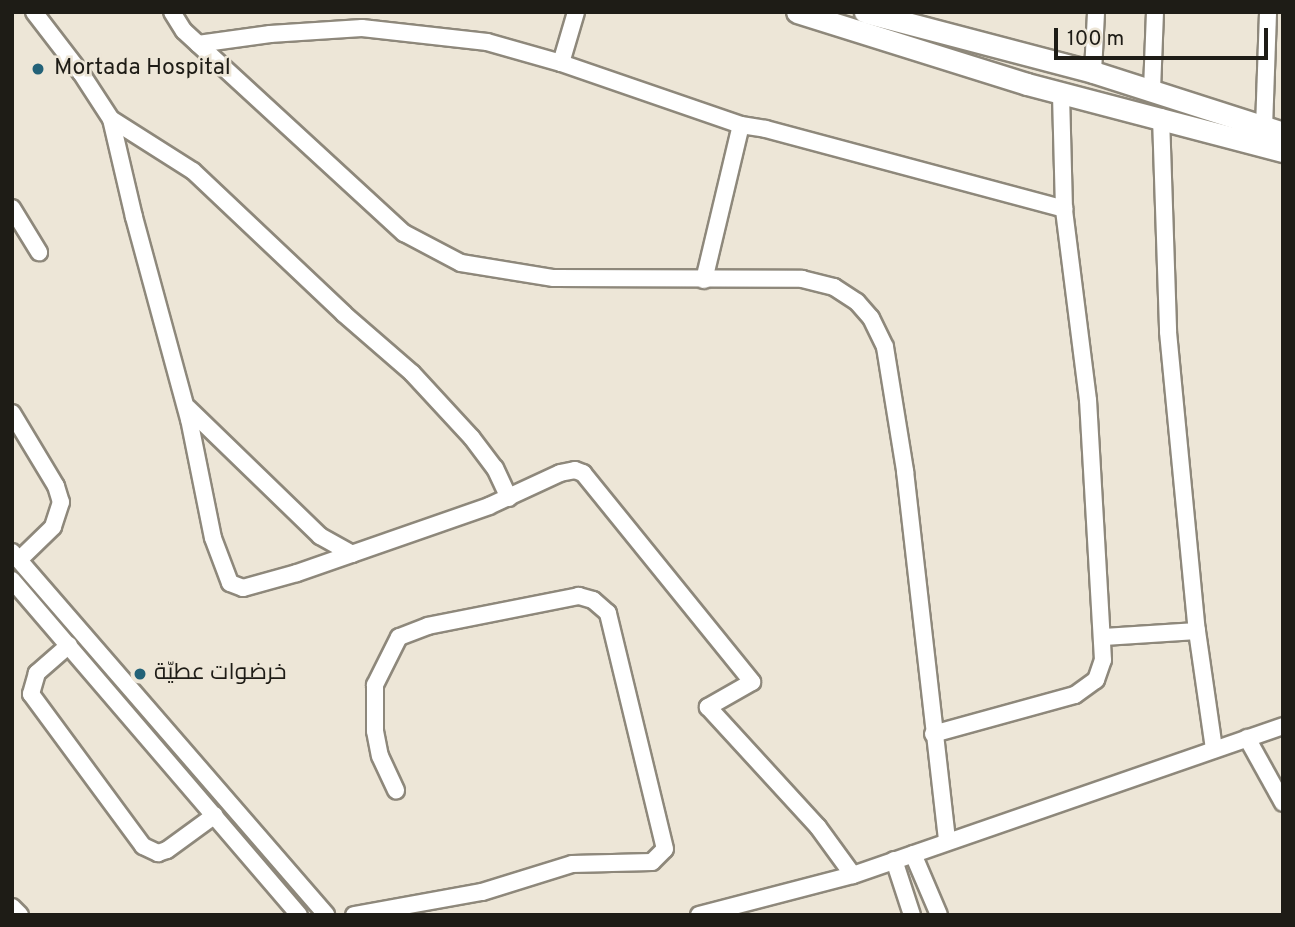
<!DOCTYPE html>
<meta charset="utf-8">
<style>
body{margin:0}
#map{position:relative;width:1295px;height:927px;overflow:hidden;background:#ede6d7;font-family:Overpass,Cairo,sans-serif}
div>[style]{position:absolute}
.roads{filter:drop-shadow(2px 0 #8e887b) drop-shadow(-2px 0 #8e887b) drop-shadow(0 2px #8e887b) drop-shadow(0 -2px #8e887b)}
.minor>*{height:16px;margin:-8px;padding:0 8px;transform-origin:8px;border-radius:8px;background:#fff}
.major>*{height:21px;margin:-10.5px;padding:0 10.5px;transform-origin:10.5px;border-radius:10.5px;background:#fff}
.dots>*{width:19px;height:19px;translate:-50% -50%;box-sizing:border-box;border:4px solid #ede6d7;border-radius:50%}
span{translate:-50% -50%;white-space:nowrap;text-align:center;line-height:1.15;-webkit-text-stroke:5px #ede6d7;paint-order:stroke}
.poi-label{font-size:23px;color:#1e1c16}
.left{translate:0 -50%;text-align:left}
.frame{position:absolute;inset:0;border:14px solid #1e1c16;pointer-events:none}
.scale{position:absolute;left:1054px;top:28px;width:214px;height:32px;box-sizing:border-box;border:4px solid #1e1c16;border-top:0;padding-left:9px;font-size:21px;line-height:24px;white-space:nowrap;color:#1e1c16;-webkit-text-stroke:5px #ede6d7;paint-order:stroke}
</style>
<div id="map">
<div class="roads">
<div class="minor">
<i style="left:34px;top:12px;width:77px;rotate:52.4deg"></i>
<i style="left:81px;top:73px;width:55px;rotate:56.9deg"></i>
<i style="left:111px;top:119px;width:101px;rotate:76.8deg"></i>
<i style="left:134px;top:217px;width:209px;rotate:74.8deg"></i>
<i style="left:189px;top:419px;width:121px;rotate:78.6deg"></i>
<i style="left:213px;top:538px;width:48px;rotate:69.3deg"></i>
<i style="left:230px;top:583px;width:14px;rotate:21deg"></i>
<i style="left:243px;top:588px;width:56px;rotate:-15.5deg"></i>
<i style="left:297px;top:573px;width:203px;rotate:-19.2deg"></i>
<i style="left:489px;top:506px;width:78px;rotate:-24.9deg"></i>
<i style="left:560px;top:473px;width:15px;rotate:-11deg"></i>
<i style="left:575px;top:470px;width:9px;rotate:21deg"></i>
<i style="left:583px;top:473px;width:269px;rotate:51deg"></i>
<i style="left:752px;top:682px;width:51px;rotate:150.4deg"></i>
<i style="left:708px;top:707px;width:163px;rotate:47.5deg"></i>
<i style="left:818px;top:827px;width:59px;rotate:53.9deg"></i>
<i style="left:172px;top:12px;width:22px;rotate:58deg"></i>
<i style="left:184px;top:31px;width:299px;rotate:42.6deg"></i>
<i style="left:404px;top:233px;width:64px;rotate:27.8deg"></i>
<i style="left:461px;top:263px;width:94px;rotate:9.2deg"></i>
<i style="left:554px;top:278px;width:248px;rotate:0.2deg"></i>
<i style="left:802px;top:279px;width:33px;rotate:14deg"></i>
<i style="left:834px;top:287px;width:27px;rotate:33deg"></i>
<i style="left:857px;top:302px;width:21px;rotate:49deg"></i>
<i style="left:871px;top:318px;width:32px;rotate:64deg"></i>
<i style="left:885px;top:347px;width:126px;rotate:80.8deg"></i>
<i style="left:905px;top:471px;width:373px;rotate:83.5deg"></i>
<i style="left:198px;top:44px;width:73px;rotate:-7.9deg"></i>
<i style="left:270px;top:34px;width:92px;rotate:-3.7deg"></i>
<i style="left:362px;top:28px;width:126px;rotate:6.4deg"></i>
<i style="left:487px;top:42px;width:77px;rotate:15.8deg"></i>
<i style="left:561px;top:63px;width:190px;rotate:19deg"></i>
<i style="left:741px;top:125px;width:25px;rotate:9deg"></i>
<i style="left:766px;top:129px;width:309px;rotate:15deg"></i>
<i style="left:561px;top:63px;width:53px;rotate:-73.6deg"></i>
<i style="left:1093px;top:72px;width:60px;rotate:-87.1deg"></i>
<i style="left:1152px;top:90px;width:78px;rotate:-87.8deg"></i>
<i style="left:1161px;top:117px;width:215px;rotate:88.1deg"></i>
<i style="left:1168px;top:332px;width:300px;rotate:84.5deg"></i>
<i style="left:1197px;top:631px;width:119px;rotate:81.8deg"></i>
<i style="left:111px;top:119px;width:97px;rotate:32.4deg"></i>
<i style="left:193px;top:171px;width:208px;rotate:43.4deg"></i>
<i style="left:344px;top:314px;width:90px;rotate:40.9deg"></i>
<i style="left:412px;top:373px;width:88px;rotate:47.3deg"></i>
<i style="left:472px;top:438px;width:38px;rotate:53deg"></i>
<i style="left:495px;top:468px;width:33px;rotate:65deg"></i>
<i style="left:1264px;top:128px;width:116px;rotate:-88deg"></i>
<i style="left:12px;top:208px;width:52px;rotate:58.5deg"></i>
<i style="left:704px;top:280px;width:159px;rotate:-76.6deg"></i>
<i style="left:188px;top:408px;width:184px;rotate:44.1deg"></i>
<i style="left:320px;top:536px;width:37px;rotate:29deg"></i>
<i style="left:12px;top:413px;width:85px;rotate:58.9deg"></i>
<i style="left:56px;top:486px;width:17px;rotate:73deg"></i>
<i style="left:61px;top:502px;width:26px;rotate:108deg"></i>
<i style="left:53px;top:527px;width:47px;rotate:135.9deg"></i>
<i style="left:12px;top:552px;width:480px;rotate:49.1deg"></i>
<i style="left:12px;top:580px;width:441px;rotate:49.4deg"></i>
<i style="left:1104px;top:637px;width:93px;rotate:-3.7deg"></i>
<i style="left:69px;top:645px;width:43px;rotate:138.8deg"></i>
<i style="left:37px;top:673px;width:22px;rotate:106deg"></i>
<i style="left:31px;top:694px;width:189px;rotate:53.6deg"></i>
<i style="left:143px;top:846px;width:17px;rotate:25deg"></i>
<i style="left:158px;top:853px;width:9px;rotate:-18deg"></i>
<i style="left:167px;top:850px;width:59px;rotate:-36.1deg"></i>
<i style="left:933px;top:734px;width:147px;rotate:-15.4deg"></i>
<i style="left:1075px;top:695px;width:26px;rotate:-36deg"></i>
<i style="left:1096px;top:680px;width:21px;rotate:-71deg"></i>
<i style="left:1103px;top:660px;width:260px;rotate:-93.3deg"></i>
<i style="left:1088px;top:400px;width:193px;rotate:-97.2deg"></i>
<i style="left:1064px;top:209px;width:115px;rotate:-91.5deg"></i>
<i style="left:1247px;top:738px;width:74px;rotate:61deg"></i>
<i style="left:913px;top:854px;width:66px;rotate:66.9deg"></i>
<i style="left:894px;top:860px;width:58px;rotate:71.9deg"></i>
<i style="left:12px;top:907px;width:11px;rotate:45deg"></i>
<i style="left:354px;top:915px;width:130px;rotate:-10.2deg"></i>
<i style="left:482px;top:892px;width:94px;rotate:-17.3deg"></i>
<i style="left:572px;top:864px;width:80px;rotate:-1.4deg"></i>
<i style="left:652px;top:862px;width:18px;rotate:-45deg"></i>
<i style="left:665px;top:849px;width:243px;rotate:-103.6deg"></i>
<i style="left:608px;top:613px;width:20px;rotate:-139deg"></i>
<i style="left:593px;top:600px;width:15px;rotate:-164deg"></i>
<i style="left:579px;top:596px;width:154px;rotate:168.8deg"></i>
<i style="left:428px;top:626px;width:31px;rotate:159deg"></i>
<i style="left:399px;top:637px;width:54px;rotate:116.6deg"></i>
<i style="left:375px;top:685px;width:46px;rotate:90deg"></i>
<i style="left:375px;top:731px;width:25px;rotate:79deg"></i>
<i style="left:380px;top:756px;width:38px;rotate:65deg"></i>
<i style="left:699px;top:915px;width:159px;rotate:-14.6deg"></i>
<i style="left:853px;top:875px;width:455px;rotate:-19.1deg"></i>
</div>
<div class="major">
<i style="left:797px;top:12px;width:241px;rotate:17.4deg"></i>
<i style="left:1027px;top:84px;width:265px;rotate:14.7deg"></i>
<i style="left:865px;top:12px;width:236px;rotate:14.7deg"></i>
<i style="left:1093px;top:72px;width:200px;rotate:17.8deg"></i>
</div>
</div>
<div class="dots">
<i style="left:38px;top:69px;background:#236278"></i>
<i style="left:140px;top:674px;background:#236278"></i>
</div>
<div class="poi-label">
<span class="left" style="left:54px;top:69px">Mortada Hospital</span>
<span class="left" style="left:154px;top:674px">خرضوات عطيّة</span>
</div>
<div class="frame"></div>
<div class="scale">100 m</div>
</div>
